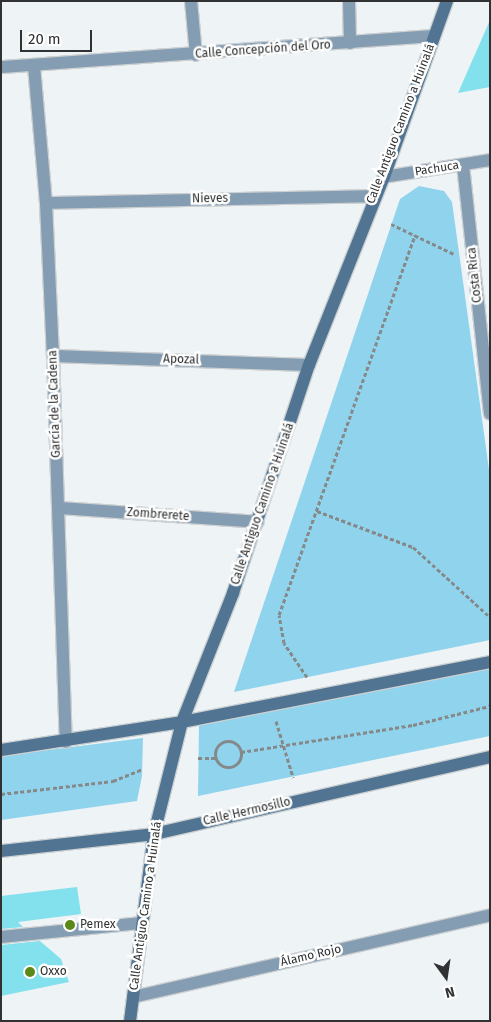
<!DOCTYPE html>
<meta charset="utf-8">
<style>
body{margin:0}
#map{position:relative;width:491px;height:1022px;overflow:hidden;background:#eef3f5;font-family:"Fira Sans",sans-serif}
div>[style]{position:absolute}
.green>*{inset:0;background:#8fd3ed}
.building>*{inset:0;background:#82e1ec}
.path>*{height:3px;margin-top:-1.5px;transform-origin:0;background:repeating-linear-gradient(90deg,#86898a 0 4px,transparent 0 6.5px)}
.path>.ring{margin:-1.5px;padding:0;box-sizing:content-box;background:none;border:3px solid #86898a;border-radius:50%}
.roads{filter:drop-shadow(1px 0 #ccd0d2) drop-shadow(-1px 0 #ccd0d2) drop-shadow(0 1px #ccd0d2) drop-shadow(0 -1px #ccd0d2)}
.lane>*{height:12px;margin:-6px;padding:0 6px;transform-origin:6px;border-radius:6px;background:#859db2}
.street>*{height:12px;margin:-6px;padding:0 6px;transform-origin:6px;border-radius:6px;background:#859db2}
.secondary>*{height:12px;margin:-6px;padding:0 6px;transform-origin:6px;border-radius:6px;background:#507492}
.dots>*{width:14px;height:14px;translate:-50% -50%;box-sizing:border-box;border:2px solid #fff;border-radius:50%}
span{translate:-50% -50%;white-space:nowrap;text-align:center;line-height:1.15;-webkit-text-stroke:5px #fff;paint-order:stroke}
.street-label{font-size:12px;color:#2f3132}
.poi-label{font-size:12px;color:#2f3132}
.left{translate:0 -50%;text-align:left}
.frame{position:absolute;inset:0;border:2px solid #2f3132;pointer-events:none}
.north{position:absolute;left:421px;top:952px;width:50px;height:50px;-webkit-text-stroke:4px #fff;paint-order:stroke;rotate:166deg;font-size:14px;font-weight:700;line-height:20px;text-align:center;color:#2f3132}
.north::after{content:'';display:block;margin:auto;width:18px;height:22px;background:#2f3132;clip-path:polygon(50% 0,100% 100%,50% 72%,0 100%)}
.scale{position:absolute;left:20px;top:30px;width:72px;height:22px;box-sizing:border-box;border:2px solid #2f3132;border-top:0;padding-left:6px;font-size:15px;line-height:18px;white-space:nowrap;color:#2f3132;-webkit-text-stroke:4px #fff;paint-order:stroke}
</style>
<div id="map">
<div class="green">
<i style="clip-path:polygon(419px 186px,444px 191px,452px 202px,490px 477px,490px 640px,234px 692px,400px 199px)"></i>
<i style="clip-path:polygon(490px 669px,490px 736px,198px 796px,199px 725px)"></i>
<i style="clip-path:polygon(143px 738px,142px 776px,137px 801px,1px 820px,1px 756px)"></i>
</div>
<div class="building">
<i style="clip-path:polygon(490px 20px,490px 87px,458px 93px)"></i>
<i style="clip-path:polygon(77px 887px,81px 914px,18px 922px,23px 927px,1px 929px,1px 896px)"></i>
<i style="clip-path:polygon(40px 941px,61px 959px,69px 982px,1px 996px,1px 945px)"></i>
</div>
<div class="path">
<i style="left:391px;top:224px;width:70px;rotate:25.5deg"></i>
<i style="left:317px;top:511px;width:103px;rotate:20.6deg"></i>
<i style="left:413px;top:547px;width:104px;rotate:42.3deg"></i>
<i style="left:307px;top:677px;width:41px;rotate:-124.1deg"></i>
<i style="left:284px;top:643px;width:28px;rotate:-100deg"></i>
<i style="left:279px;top:615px;width:404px;rotate:-70.3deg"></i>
<i style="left:276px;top:721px;width:59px;rotate:73.1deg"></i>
<i class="ring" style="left:215px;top:741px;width:23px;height:23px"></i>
<i style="left:241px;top:752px;width:174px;rotate:-8.9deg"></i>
<i style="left:413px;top:725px;width:79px;rotate:-13.9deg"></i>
<i style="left:198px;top:758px;width:18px"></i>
<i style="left:1px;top:794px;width:113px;rotate:-6.6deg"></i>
<i style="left:113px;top:781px;width:31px;rotate:-22deg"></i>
</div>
<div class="roads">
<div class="lane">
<i style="left:1px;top:937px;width:142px;rotate:-5.7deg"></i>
</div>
<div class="street">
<i style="left:191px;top:1px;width:54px;rotate:84.7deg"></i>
<i style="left:349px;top:1px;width:42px;rotate:88.6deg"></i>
<i style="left:34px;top:66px;width:138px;rotate:85deg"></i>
<i style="left:46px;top:203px;width:153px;rotate:87.4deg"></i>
<i style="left:53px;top:356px;width:386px;rotate:88.1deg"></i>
<i style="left:1px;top:67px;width:434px;rotate:-4.1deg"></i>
<i style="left:463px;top:165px;width:250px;rotate:83.8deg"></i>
<i style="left:384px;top:177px;width:107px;rotate:-9.1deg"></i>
<i style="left:46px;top:203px;width:328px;rotate:-1.2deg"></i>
<i style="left:53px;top:356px;width:256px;rotate:2deg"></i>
<i style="left:59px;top:508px;width:199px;rotate:4deg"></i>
<i style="left:133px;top:997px;width:366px;rotate:-12.9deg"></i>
</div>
<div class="secondary">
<i style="left:1px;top:750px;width:183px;rotate:-8.8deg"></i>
<i style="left:182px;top:722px;width:314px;rotate:-11deg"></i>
<i style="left:1px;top:851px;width:154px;rotate:-6.3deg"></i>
<i style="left:154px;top:834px;width:345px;rotate:-12.9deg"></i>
<i style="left:130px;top:1021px;width:189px;rotate:-82.7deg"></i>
<i style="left:154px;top:834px;width:115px;rotate:-76deg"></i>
<i style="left:182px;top:722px;width:139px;rotate:-68.4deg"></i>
<i style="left:233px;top:593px;width:240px;rotate:-71.6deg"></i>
<i style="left:309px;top:365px;width:202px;rotate:-68.3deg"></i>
<i style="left:384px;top:177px;width:187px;rotate:-70.3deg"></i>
</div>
</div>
<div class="dots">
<i style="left:70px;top:925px;background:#5c8818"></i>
<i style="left:30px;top:972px;background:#5c8818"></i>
</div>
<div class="street-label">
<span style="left:263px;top:50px;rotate:-4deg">Calle Concepción del Oro</span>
<span style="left:401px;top:124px;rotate:-69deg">Calle Antiguo Camino a Huinalá</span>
<span style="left:437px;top:169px;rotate:-9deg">Pachuca</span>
<span style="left:210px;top:199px;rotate:-1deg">Nieves</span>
<span style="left:475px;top:275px;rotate:-96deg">Costa Rica</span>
<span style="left:181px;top:360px;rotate:2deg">Apozal</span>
<span style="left:55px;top:404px;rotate:-92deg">García de la Cadena</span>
<span style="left:263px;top:504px;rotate:-71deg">Calle Antiguo Camino a Huinalá</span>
<span style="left:158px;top:515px;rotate:4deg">Zombrerete</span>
<span style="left:247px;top:812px;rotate:-13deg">Calle Hermosillo</span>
<span style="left:146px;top:906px;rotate:-82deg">Calle Antiguo Camino a Huinalá</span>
<span style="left:311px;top:956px;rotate:-13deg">Álamo Rojo</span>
</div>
<div class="poi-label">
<span class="left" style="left:80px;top:925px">Pemex</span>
<span class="left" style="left:40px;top:972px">Oxxo</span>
</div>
<div class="frame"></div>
<div class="north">N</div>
<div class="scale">20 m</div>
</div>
